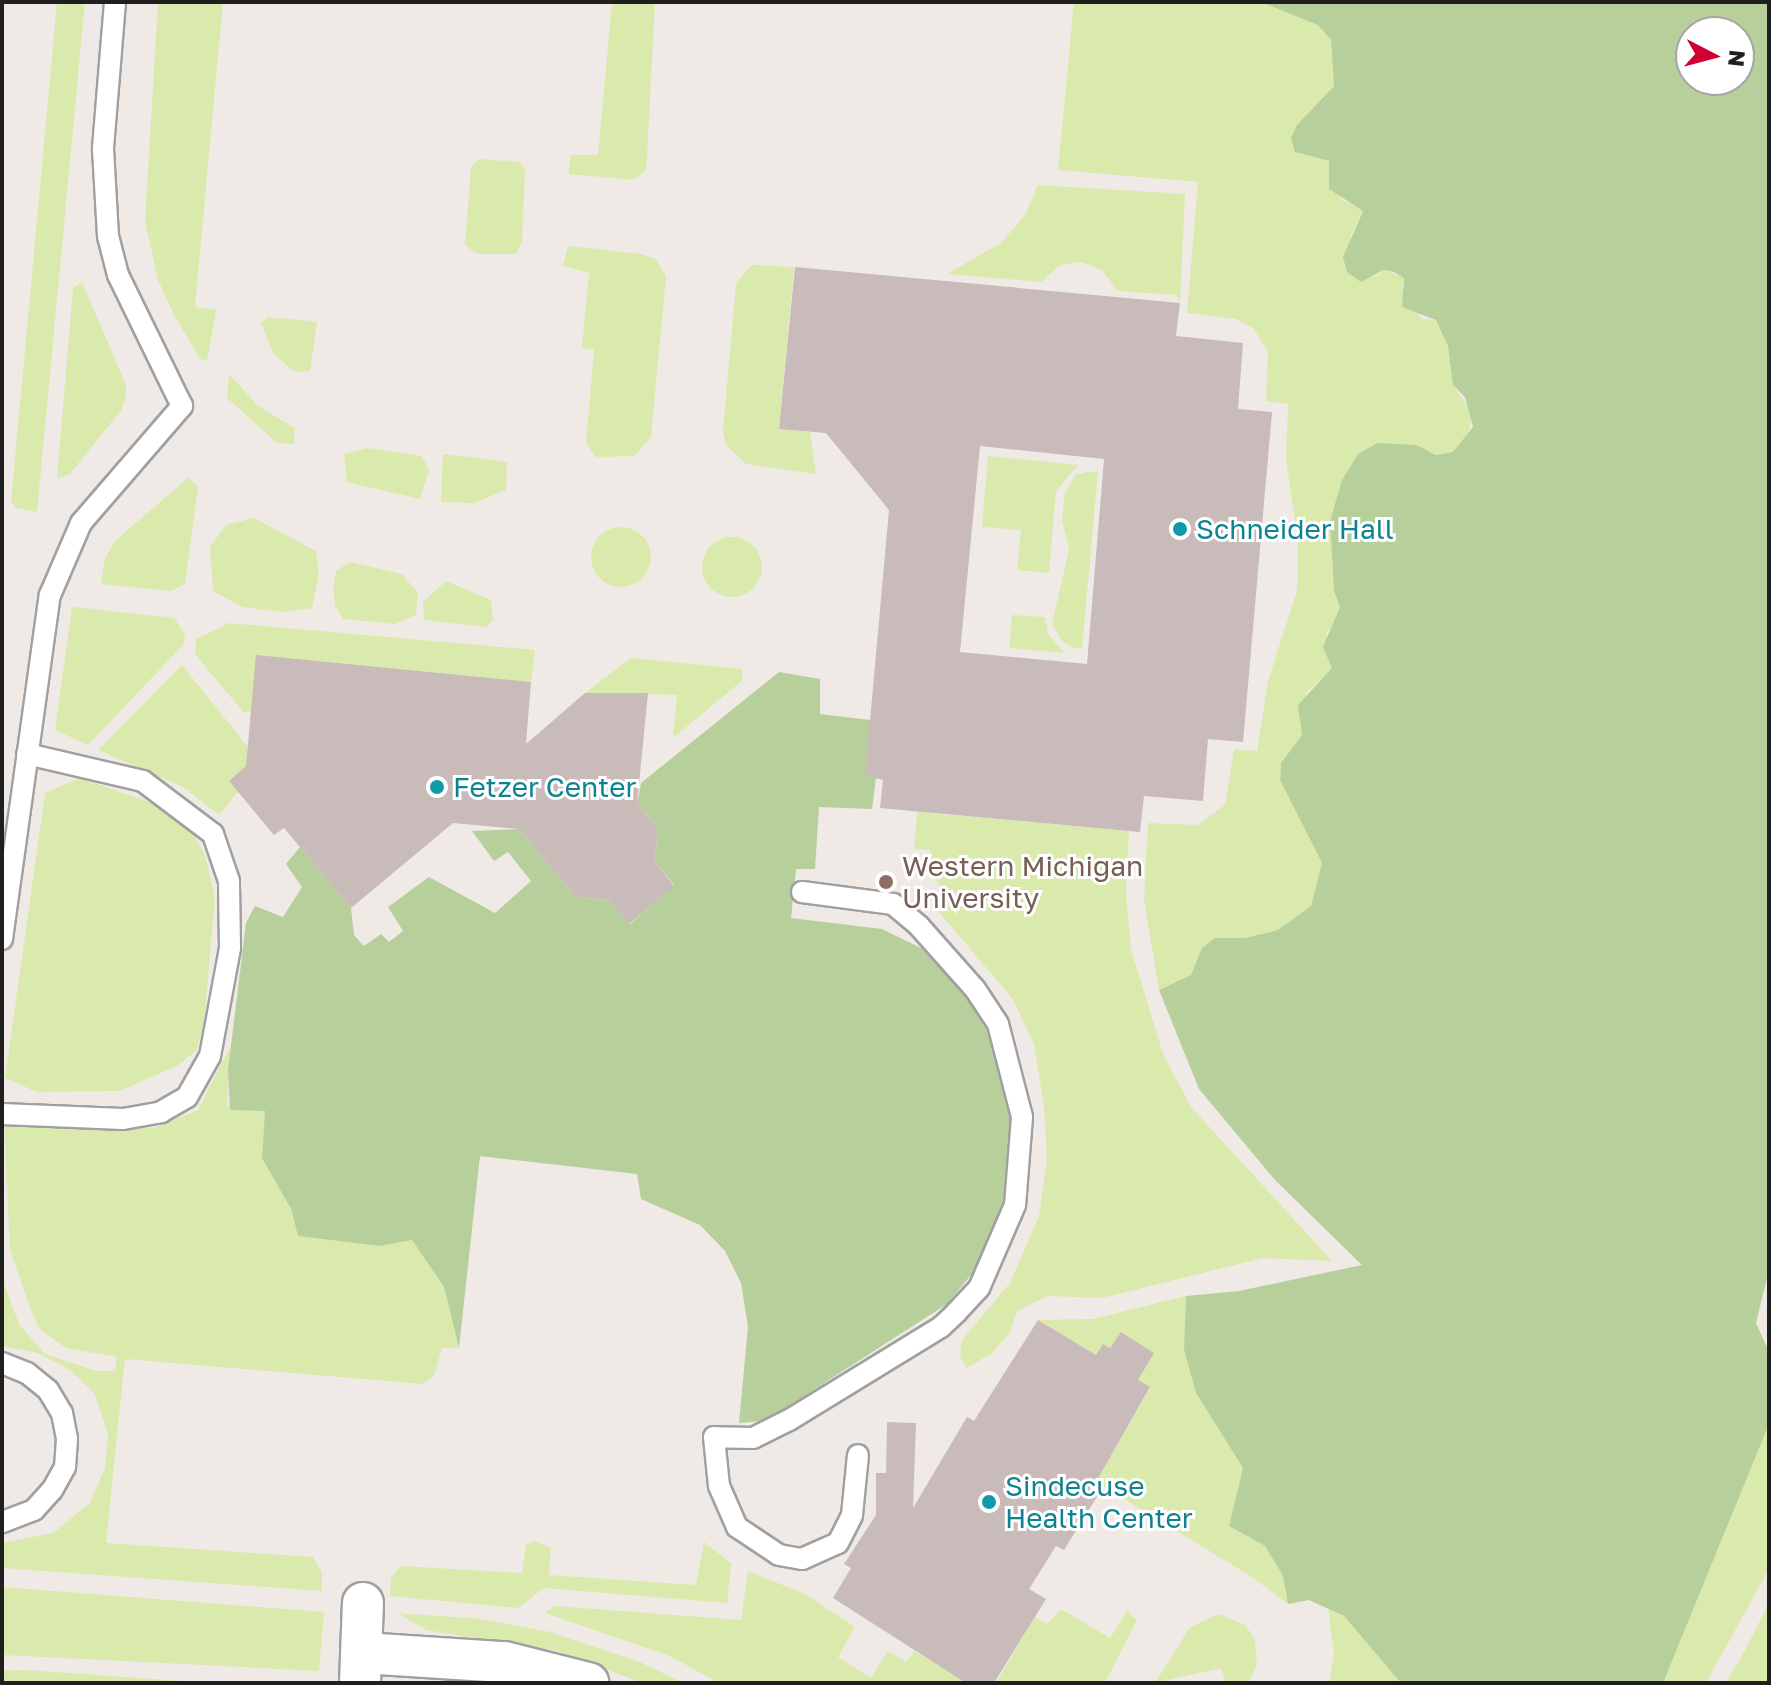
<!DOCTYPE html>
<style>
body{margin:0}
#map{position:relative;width:1771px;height:1685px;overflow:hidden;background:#f0eae6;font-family:"Golos Text",sans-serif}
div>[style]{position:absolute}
.grass>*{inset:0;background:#daeaac}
.round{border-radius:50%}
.forest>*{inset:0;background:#b7cf9b}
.building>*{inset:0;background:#c8bbb9}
.roads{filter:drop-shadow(2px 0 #a0a0a0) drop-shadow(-2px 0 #a0a0a0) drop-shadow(0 2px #a0a0a0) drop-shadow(0 -2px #a0a0a0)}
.lane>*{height:20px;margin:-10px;padding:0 10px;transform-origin:10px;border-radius:10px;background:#fff}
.street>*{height:40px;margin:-20px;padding:0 20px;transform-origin:20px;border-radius:20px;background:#fff}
.dots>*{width:22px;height:22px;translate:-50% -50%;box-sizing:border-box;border:4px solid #fff;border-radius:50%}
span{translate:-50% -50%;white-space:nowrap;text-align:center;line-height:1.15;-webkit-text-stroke:6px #fff;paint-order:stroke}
.culture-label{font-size:28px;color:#0d838f}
.left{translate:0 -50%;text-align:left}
.education-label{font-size:28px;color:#785e54}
.frame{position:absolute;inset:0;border:4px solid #1f1f1f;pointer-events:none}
.north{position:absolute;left:1675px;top:16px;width:80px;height:80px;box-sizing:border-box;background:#fff;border:2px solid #a5a5a5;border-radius:50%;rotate:96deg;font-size:22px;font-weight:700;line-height:32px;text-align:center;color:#1f1f1f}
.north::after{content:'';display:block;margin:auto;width:28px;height:36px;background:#ce0034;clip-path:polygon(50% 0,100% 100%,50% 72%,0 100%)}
</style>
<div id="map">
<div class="grass">
<i style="clip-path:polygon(57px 2px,85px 2px,37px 512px,16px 508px,11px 502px)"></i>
<i style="clip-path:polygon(158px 2px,223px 2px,195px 307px,216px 310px,207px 361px,200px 359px,173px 313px,158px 280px,145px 221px)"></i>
<i style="clip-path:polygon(612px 2px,655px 2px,647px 158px,646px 170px,634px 180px,569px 174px,570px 155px,598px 155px)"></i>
<i style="clip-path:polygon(1074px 2px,1261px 2px,1318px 25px,1331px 40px,1334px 86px,1308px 113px,1295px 152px,1329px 161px,1341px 199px,1363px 210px,1350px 238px,1374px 277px,1383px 270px,1404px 277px,1402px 288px,1422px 319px,1436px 320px,1448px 346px,1453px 385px,1473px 414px,1466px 442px,1453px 452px,1436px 455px,1417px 445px,1358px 454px,1342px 480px,1330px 521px,1334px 591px,1340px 607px,1337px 622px,1326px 633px,1333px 668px,1306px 693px,1302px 735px,1281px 763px,1280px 780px,1322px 863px,1311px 906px,1278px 930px,1245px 938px,1215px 938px,1191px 975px,1159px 990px,1144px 900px,1148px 823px,1198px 825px,1225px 805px,1234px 749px,1257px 751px,1268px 681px,1297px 591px,1298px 541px,1286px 459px,1288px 404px,1266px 401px,1268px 353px,1254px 329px,1236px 319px,1187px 313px,1198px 182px,1058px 170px)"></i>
<i style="clip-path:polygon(479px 159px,519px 162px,525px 169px,522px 242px,516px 254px,477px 254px,465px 245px,471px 167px)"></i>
<i style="clip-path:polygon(1038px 185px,1185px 194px,1180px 303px,1176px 295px,1118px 291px,1102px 270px,1081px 262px,1060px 265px,1041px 282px,947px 274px,1001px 243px,1025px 215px)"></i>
<i style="clip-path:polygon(568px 246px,641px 254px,656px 259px,666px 276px,651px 437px,634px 456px,596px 457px,586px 443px,594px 350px,582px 348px,589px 273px,563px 266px)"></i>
<i style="clip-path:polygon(752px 265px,794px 267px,779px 429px,810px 432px,816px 474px,746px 464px,726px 445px,723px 431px,736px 283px)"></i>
<i style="clip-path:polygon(82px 282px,126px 385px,126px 396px,122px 409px,69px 475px,57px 478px,73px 288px)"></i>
<i style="clip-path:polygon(268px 317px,317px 322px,310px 371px,295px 372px,273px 353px,261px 323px)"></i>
<i style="clip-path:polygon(229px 374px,258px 406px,295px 428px,294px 444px,277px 443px,227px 398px)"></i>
<i style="clip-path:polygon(368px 448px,422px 456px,429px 470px,420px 499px,347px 482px,344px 454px)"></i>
<i style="clip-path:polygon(443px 454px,507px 462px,506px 490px,474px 503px,441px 502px)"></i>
<i style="clip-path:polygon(988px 456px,1078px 465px,1056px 491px,1049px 573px,1017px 570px,1021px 530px,982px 527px)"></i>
<i style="clip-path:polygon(1087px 472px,1098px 472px,1082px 648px,1073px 648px,1062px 641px,1052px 624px,1069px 549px,1062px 520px,1065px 493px,1075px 475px)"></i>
<i style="clip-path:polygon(189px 477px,198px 487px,185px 584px,171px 591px,101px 584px,105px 558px,116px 540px)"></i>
<i style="clip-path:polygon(254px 518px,316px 551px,319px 573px,312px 608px,283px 612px,242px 607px,213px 591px,210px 547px,226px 525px)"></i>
<i class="round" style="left:591px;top:527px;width:60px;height:60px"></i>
<i class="round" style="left:702px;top:537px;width:60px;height:60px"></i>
<i style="clip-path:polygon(350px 562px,402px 574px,418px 593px,416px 615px,395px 624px,343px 619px,335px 606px,333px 586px,336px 571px)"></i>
<i style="clip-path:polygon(446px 581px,491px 600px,493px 620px,486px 627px,424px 620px,423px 602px)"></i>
<i style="clip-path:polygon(72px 607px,174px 618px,185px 634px,184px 644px,88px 745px,55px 730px)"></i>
<i style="clip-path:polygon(1012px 615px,1045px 617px,1048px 634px,1065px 653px,1009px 648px)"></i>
<i style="clip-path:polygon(229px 623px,535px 650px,531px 682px,406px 673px,244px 713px,195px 654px,196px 639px)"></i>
<i style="clip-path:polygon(631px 658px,742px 669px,743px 680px,673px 738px,677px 695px,585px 693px)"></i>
<i style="clip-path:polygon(182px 665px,248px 747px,246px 766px,229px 781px,238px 792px,219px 815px,183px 787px,98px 750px)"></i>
<i style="clip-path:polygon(80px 778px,158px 805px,195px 837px,205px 855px,215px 898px,204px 1022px,197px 1050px,177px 1066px,120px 1091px,37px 1092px,5px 1078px,45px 793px)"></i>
<i style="clip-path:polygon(917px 812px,1129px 831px,1126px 893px,1131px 949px,1163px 1054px,1191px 1107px,1332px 1261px,1263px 1258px,1102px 1298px,1047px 1296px,1017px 1311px,1010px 1332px,992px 1353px,967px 1368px,960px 1357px,962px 1340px,1010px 1283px,1039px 1216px,1047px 1159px,1044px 1106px,1034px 1044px,1012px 998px,932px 904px,945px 893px,930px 871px,930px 850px,914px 849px)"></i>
<i style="clip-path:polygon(230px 1047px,227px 1105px,230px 1110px,265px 1111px,262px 1158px,291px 1209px,298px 1236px,379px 1246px,412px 1240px,444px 1287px,459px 1348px,442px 1348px,434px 1376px,422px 1384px,125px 1359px,106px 1543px,313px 1557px,322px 1572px,322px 1591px,2px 1568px,2px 1543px,53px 1533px,90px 1503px,105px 1468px,108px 1434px,94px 1393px,69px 1369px,38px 1353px,2px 1346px,2px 1278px,19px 1324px,45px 1354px,96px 1371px,115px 1371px,117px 1357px,66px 1348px,41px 1330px,33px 1316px,10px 1250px,4px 1123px,154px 1128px,198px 1110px)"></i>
<i style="clip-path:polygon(1186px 1296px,1184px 1350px,1196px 1393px,1243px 1468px,1229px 1526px,1265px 1546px,1283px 1576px,1288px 1604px,1252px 1577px,1096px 1482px,1150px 1388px,1129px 1375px,1144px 1369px,1153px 1352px,1121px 1332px,1110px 1348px,1103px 1344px,1096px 1355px,1038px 1320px,1093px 1319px)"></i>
<i style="clip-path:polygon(1769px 1424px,1769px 1563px,1765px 1576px,1706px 1683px,1663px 1683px)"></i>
<i style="clip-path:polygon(534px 1541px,551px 1548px,549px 1575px,696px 1585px,704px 1542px,731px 1563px,727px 1603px,544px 1588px,518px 1608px,390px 1596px,391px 1578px,400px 1566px,522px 1573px,526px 1545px)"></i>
<i style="clip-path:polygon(748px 1571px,805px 1594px,855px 1627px,838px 1657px,871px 1678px,888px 1651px,906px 1662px,914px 1651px,968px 1683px,719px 1683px,670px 1656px,545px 1613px,555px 1606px,741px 1620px)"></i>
<i style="clip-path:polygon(2px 1587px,324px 1612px,319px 1671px,2px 1655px)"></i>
<i style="clip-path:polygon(1769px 1603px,1769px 1683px,1725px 1683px,1743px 1654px)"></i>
<i style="clip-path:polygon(1061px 1609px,1110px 1638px,1127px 1611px,1137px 1620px,1105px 1683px,996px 1683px,1035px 1617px,1047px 1624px)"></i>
<i style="clip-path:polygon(1328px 1609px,1345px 1617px,1401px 1683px,1329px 1683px,1334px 1654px)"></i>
<i style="clip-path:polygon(398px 1613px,481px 1619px,550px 1632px,640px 1662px,683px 1683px,643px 1683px,557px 1651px,426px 1630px)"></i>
<i style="clip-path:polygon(1219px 1614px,1245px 1625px,1255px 1639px,1257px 1666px,1249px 1681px,1226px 1683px,1221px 1668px,1155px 1683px,1190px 1627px)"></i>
<i style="clip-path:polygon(9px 1670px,26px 1670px,212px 1683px,2px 1683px,2px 1672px)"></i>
</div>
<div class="forest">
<i style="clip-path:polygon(evenodd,1261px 2px,1769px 2px,1769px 1270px,1756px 1323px,1769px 1352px,1769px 1424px,1663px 1683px,1401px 1683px,1344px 1616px,1309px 1600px,1288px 1604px,1283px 1576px,1265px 1546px,1229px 1526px,1243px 1468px,1196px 1393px,1184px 1350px,1186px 1296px,1239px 1291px,1362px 1265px,1275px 1180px,1199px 1089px,1159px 990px,1191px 975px,1202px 948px,1215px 938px,1245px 938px,1278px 930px,1311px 906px,1322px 863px,1280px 780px,1281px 763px,1302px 735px,1298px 705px,1332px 668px,1323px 647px,1340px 607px,1334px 591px,1330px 521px,1342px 480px,1358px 454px,1378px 443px,1417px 445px,1436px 455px,1453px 452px,1473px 427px,1465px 397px,1453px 385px,1448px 346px,1436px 320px,1402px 307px,1404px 278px,1394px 272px,1383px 270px,1361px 282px,1347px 272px,1343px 257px,1363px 211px,1329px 189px,1329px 161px,1295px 152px,1291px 138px,1297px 125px,1334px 86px,1331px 40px,1318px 25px,1261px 2px,1691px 32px,1739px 32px,1739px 80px,1691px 80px,1691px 32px)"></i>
<i style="clip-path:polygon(779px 672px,820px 679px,820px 714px,870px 720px,876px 778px,872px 809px,819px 807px,815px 869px,796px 869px,791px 918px,882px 929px,921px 948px,939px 964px,965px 992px,993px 1042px,1008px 1097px,1013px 1142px,1004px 1206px,976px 1269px,947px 1304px,765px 1421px,739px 1423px,748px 1327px,741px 1283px,725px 1251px,700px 1225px,641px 1199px,637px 1174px,480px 1156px,459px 1348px,444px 1287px,412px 1240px,379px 1246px,298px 1236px,291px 1209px,262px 1158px,265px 1111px,230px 1110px,228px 1070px,246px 923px,255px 906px,283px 917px,302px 887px,286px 864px,300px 847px,351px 908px,354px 935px,364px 946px,381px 934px,389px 942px,403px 931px,388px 907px,429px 877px,495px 913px,531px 881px,508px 852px,494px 861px,472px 831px,519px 829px,576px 897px,608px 900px,630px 924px,674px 885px,655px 862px,658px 828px,637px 804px,641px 783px)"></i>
</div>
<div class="building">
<i style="clip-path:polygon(evenodd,795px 267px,1180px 303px,1176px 336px,1243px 343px,1238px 409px,1272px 412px,1243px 742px,1208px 739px,1203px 801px,1144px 796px,1140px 832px,880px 808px,883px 780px,865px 776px,889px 510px,826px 433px,779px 429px,795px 267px,980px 446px,1104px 459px,1087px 664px,960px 652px,980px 446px)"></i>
<i style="clip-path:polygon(256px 655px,531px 682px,526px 744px,585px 693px,648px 693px,637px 804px,658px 828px,655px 862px,674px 886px,629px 924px,608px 900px,576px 897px,519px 829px,453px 823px,351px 908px,284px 828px,274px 835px,229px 781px,246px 766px)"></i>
<i style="clip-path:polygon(1038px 1320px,1096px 1355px,1103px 1344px,1110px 1348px,1121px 1332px,1154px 1353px,1138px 1380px,1150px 1387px,1096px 1482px,1103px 1487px,1064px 1550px,1056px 1546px,1029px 1589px,1046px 1599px,994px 1683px,966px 1683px,833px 1598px,851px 1568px,844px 1564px,876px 1515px,876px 1473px,886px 1473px,887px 1422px,916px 1423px,913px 1508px,967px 1417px,974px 1421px)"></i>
</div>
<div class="roads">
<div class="lane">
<i style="left:802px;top:892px;width:92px;rotate:7.5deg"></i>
<i style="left:893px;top:904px;width:34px;rotate:40deg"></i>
<i style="left:919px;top:926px;width:84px;rotate:48.4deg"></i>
<i style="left:975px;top:989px;width:42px;rotate:56.7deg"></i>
<i style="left:998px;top:1024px;width:96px;rotate:75.5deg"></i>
<i style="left:1022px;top:1117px;width:88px;rotate:94.5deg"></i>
<i style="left:1015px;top:1205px;width:90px;rotate:113.4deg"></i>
<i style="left:979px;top:1288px;width:33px;rotate:133deg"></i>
<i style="left:957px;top:1312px;width:22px;rotate:137deg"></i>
<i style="left:941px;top:1327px;width:178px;rotate:148.5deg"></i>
<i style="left:789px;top:1420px;width:40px;rotate:153.4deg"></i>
<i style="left:753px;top:1438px;width:39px;rotate:-179deg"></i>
<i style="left:714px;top:1437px;width:49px;rotate:84.2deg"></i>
<i style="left:719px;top:1486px;width:45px;rotate:66.3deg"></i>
<i style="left:737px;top:1527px;width:50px;rotate:33.7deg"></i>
<i style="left:779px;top:1555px;width:23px;rotate:10deg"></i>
<i style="left:802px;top:1559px;width:39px;rotate:-24deg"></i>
<i style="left:838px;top:1543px;width:31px;rotate:-63deg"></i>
<i style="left:852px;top:1515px;width:60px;rotate:-84.3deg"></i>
<i style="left:2px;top:939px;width:347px;rotate:-82.1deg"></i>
<i style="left:50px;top:595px;width:78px;rotate:-66.7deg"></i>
<i style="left:81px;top:523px;width:155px;rotate:-49.2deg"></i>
<i style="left:182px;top:406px;width:146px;rotate:-116deg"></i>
<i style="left:118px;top:275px;width:40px;rotate:-104.4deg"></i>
<i style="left:108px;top:236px;width:88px;rotate:-93.3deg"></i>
<i style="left:103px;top:148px;width:146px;rotate:-85.3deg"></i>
<i style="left:2px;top:1114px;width:121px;rotate:2.4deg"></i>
<i style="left:123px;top:1119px;width:39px;rotate:-10deg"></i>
<i style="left:161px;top:1112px;width:30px;rotate:-30deg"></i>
<i style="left:187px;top:1097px;width:47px;rotate:-60.7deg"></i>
<i style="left:210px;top:1056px;width:110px;rotate:-79.5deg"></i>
<i style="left:230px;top:948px;width:67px;rotate:-90.9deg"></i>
<i style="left:229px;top:881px;width:50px;rotate:-108.8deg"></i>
<i style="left:213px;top:834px;width:88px;rotate:-142.9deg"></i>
<i style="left:143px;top:781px;width:119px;rotate:-166.9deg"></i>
<i style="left:2px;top:1363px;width:27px;rotate:22deg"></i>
<i style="left:27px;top:1373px;width:27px;rotate:39deg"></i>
<i style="left:48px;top:1390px;width:27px;rotate:59deg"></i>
<i style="left:62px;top:1413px;width:26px;rotate:79deg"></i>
<i style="left:67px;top:1439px;width:28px;rotate:94deg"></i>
<i style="left:65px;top:1467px;width:26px;rotate:119deg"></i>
<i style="left:52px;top:1490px;width:27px;rotate:132deg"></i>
<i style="left:34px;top:1510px;width:34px;rotate:159deg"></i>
</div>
<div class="street">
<i style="left:363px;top:1653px;width:141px;rotate:3.7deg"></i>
<i style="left:504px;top:1662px;width:87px;rotate:14deg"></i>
<i style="left:360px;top:1683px;width:80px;rotate:-87.9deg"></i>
</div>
</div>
<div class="dots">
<i style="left:1180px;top:529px;background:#0f9aa8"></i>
<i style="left:437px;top:787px;background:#0f9aa8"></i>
<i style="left:886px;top:882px;background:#8d6e63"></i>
<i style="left:989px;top:1502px;background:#0f9aa8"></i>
</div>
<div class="culture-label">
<span class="left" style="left:1196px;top:529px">Schneider Hall</span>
<span class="left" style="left:453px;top:787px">Fetzer Center</span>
<span class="left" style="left:1005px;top:1502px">Sindecuse<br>Health Center</span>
</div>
<div class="education-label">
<span class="left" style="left:902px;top:882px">Western Michigan<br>University</span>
</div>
<div class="frame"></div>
<div class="north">N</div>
</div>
